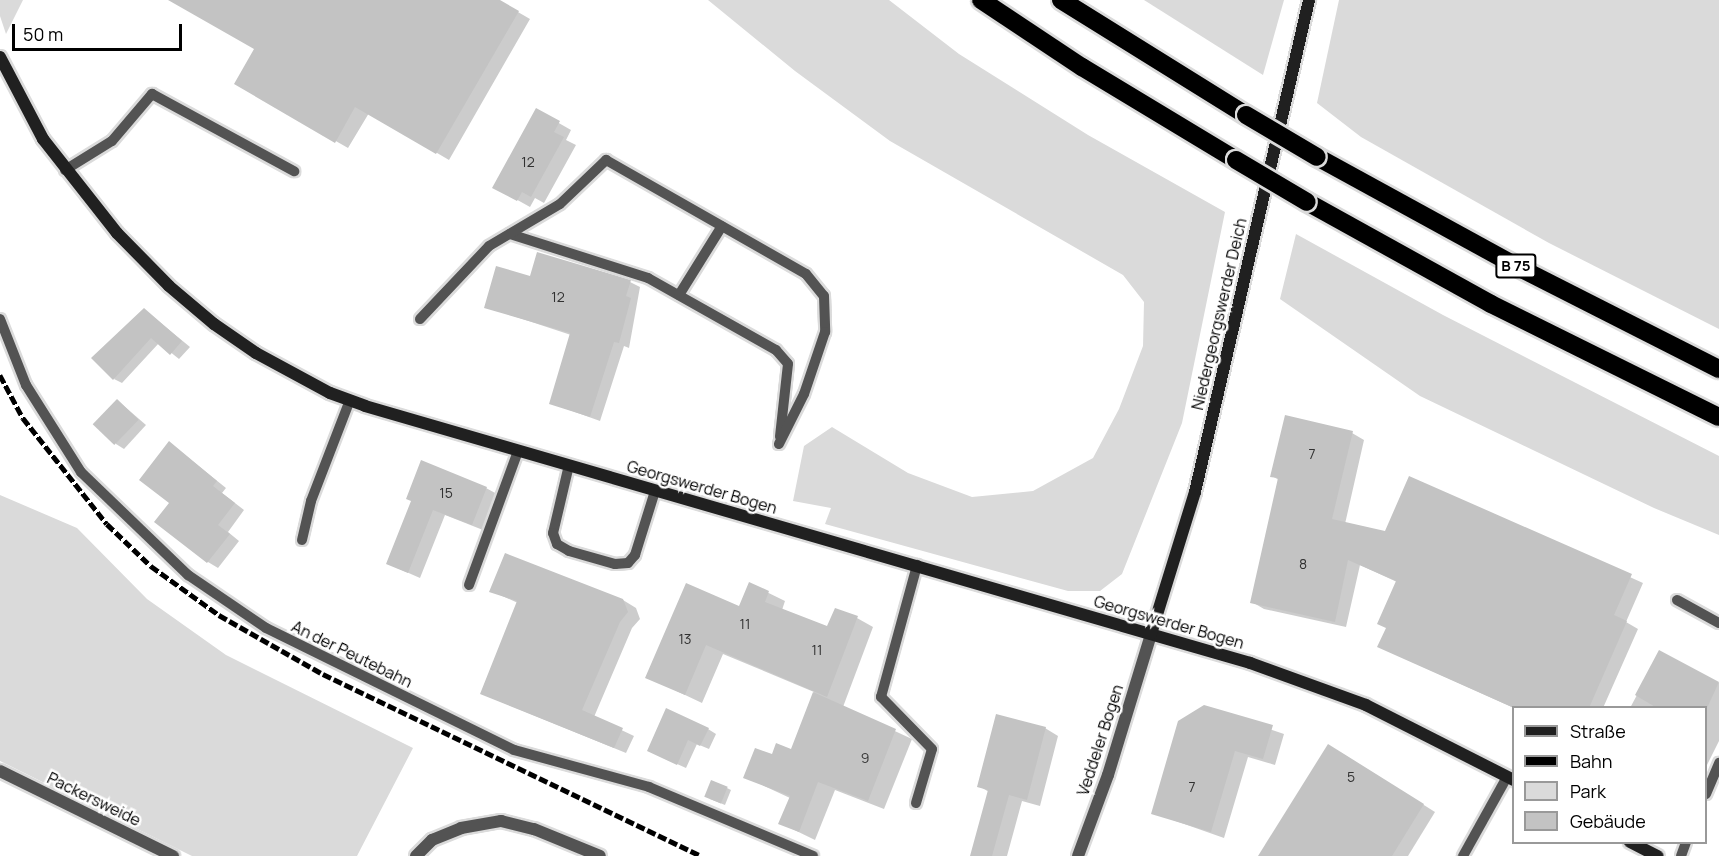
<!DOCTYPE html>
<meta charset="utf-8">
<style>
body{margin:0}
#map{position:relative;width:1719px;height:856px;overflow:hidden;background:#fff;font-family:Manrope,sans-serif}
div>[style]{position:absolute}
.green>*{inset:0;background:#dadada}
.shadow>*{inset:0;background:#0003}
.building>*{inset:0;background:#c3c3c3;transform-origin:0 0}
.roads{filter:drop-shadow(2px 0 #dbdbdb) drop-shadow(-2px 0 #dbdbdb) drop-shadow(0 2px #dbdbdb) drop-shadow(0 -2px #dbdbdb)}
.lane>*{height:10px;margin:-5px;padding:0 5px;transform-origin:5px;border-radius:5px;background:#535353}
.street>*{height:12px;margin:-6px;padding:0 6px;transform-origin:6px;border-radius:6px;background:#535353}
.secondary>*{height:12px;margin:-6px;padding:0 6px;transform-origin:6px;border-radius:6px;background:#202020}
.highway>*{height:18px;margin:-9px;padding:0 9px;transform-origin:9px;border-radius:9px;background:#000}
.rail>*{height:4.5px;margin-top:-2.25px;transform-origin:0;background:repeating-linear-gradient(90deg,#000 0 9px,transparent 0 12px)}
.bridges{filter:drop-shadow(2px 0 #dbdbdb) drop-shadow(-2px 0 #dbdbdb) drop-shadow(0 2px #dbdbdb) drop-shadow(0 -2px #dbdbdb)}
.highway-bridge>*{height:18px;margin:-9px;padding:0 9px;transform-origin:9px;border-radius:9px;background:#000}
span{translate:-50% -50%;white-space:nowrap;text-align:center;line-height:1.15;-webkit-text-stroke:5px #fff;paint-order:stroke}
.number-label{font-size:14px;color:#313131}
.number-label span{-webkit-text-stroke-width:0}
.shield-label span{padding:2px 4px;background:#fff;border:2px solid;border-radius:4px;-webkit-text-stroke-width:0}
.shield-label{font-size:15px;color:#000;font-weight:700}
.street-label{font-size:16px;color:#000}
.legend{position:absolute;left:1512px;top:706px;width:195px;height:138px;box-sizing:border-box;background:#fff;border:2px solid #999;margin:0;padding:8px 10px;list-style:none;font-size:18px;color:#000}
.legend li{display:flex;align-items:center;gap:12px;height:30px}
.legend b{width:30px;border:2px solid #999}
.scale{position:absolute;left:12px;top:24px;width:170px;height:27px;box-sizing:border-box;border:3px solid #000;border-top:0;padding-left:8px;font-size:18px;line-height:21px;white-space:nowrap;color:#000;-webkit-text-stroke:4px #fff;paint-order:stroke}
</style>
<div id="map">
<div class="green">
<i style="clip-path:polygon(0 0,23px 0,6px 34px,0 16px)"></i>
<i style="clip-path:polygon(708px 0,889px 0,959px 54px,1088px 135px,1225px 212px,1182px 423px,1122px 574px,1100px 591px,1068px 591px,825px 524px,831px 508px,793px 501px,804px 446px,832px 427px,908px 473px,972px 497px,1033px 491px,1093px 458px,1119px 409px,1143px 346px,1144px 302px,1123px 275px,890px 141px,795px 71px)"></i>
<i style="clip-path:polygon(1144px 0,1284px 0,1263px 75px)"></i>
<i style="clip-path:polygon(1339px 0,1719px 0,1719px 329px,1549px 243px,1361px 137px,1317px 103px)"></i>
<i style="clip-path:polygon(1296px 234px,1443px 315px,1719px 456px,1719px 535px,1654px 508px,1420px 396px,1280px 299px)"></i>
<i style="clip-path:polygon(0 495px,77px 528px,147px 599px,226px 655px,413px 748px,357px 856px,192px 856px,0 761px)"></i>
</div>
<div class="shadow">
<i style="clip-path:polygon(171px 0,497px 0,530px 19px,449px 160px,369px 113px,348px 148px,236px 84px,256px 49px)"></i>
<i style="clip-path:polygon(536px 110px,571px 130px,566px 140px,576px 145px,544px 203px,535px 198px,530px 207px,494px 187px)"></i>
<i style="clip-path:polygon(531px 278px,630px 282px,640px 287px,629px 348px,624px 346px,600px 421px,550px 403px,571px 335px,486px 307px)"></i>
<i style="clip-path:polygon(145px 310px,190px 347px,179px 359px,159px 343px,122px 383px,114px 379px)"></i>
<i style="clip-path:polygon(117px 400px,146px 425px,124px 449px,116px 444px)"></i>
<i style="clip-path:polygon(1352px 433px,1364px 440px,1345px 524px,1386px 533px,1410px 478px,1643px 583px,1626px 622px,1638px 629px,1603px 708px,1514px 708px,1379px 647px,1387px 628px,1397px 582px,1360px 565px,1346px 627px,1264px 609px,1252px 602px,1279px 480px,1272px 476px)"></i>
<i style="clip-path:polygon(170px 443px,226px 488px,222px 493px,244px 510px,228px 532px,239px 541px,218px 568px,208px 562px,171px 503px)"></i>
<i style="clip-path:polygon(486px 488px,497px 494px,483px 530px,445px 515px,420px 578px,388px 564px,412px 501px)"></i>
<i style="clip-path:polygon(750px 584px,785px 601px,782px 610px,828px 628px,857px 618px,873px 627px,843px 707px,912px 739px,884px 809px,835px 790px,815px 840px,780px 823px,790px 798px,745px 777px,773px 756px,792px 751px,814px 692px,723px 654px,702px 703px,647px 677px,740px 608px)"></i>
<i style="clip-path:polygon(491px 591px,623px 600px,636px 608px,640px 619px,632px 628px,594px 717px,634px 736px,626px 753px,482px 694px,518px 603px)"></i>
<i style="clip-path:polygon(1660px 652px,1719px 683px,1719px 741px,1706px 767px,1706px 708px,1630px 708px)"></i>
<i style="clip-path:polygon(1204px 707px,1284px 734px,1275px 765px,1248px 757px,1224px 838px,1153px 813px)"></i>
<i style="clip-path:polygon(1045px 728px,1058px 736px,1040px 806px,1022px 801px,1007px 856px,971px 856px,989px 792px,979px 786px)"></i>
<i style="clip-path:polygon(708px 729px,716px 734px,709px 749px,697px 744px,686px 768px,657px 755px)"></i>
<i style="clip-path:polygon(1340px 752px,1435px 812px,1408px 856px,1259px 856px)"></i>
<i style="clip-path:polygon(727px 788px,731px 790px,725px 805px,710px 799px)"></i>
</div>
<div class="building">
<i style="clip-path:polygon(168px 0,500px 0,519px 11px,436px 154px,355px 107px,335px 143px,234px 84px,254px 49px)"></i>
<i style="clip-path:polygon(536px 108px,560px 121px,554px 132px,564px 137px,531px 197px,522px 192px,517px 201px,492px 188px)"></i>
<i style="clip-path:polygon(537px 252px,631px 280px,626px 296px,631px 298px,619px 343px,614px 342px,590px 417px,549px 404px,570px 333px,484px 308px,496px 266px,530px 276px)"></i>
<i style="clip-path:polygon(144px 308px,182px 341px,170px 355px,151px 338px,113px 380px,91px 358px)"></i>
<i style="left:117px;top:399px;width:30px;height:35px;rotate:44deg"></i>
<i style="clip-path:polygon(1285px 415px,1353px 431px,1332px 519px,1385px 531px,1409px 476px,1632px 574px,1614px 615px,1627px 621px,1589px 708px,1514px 708px,1377px 647px,1386px 628px,1377px 624px,1396px 581px,1348px 560px,1335px 622px,1250px 603px,1278px 478px,1270px 477px)"></i>
<i style="clip-path:polygon(169px 441px,217px 481px,213px 486px,235px 503px,218px 525px,230px 534px,207px 563px,154px 522px,169px 503px,139px 480px)"></i>
<i style="clip-path:polygon(421px 460px,487px 487px,472px 525px,433px 510px,408px 573px,386px 564px,411px 501px,406px 499px)"></i>
<i style="clip-path:polygon(505px 553px,623px 599px,628px 612px,620px 622px,582px 710px,623px 728px,614px 748px,480px 694px,517px 601px,489px 592px)"></i>
<i style="clip-path:polygon(749px 582px,769px 591px,765px 602px,827px 626px,835px 608px,858px 616px,827px 697px,706px 645px,685px 695px,645px 678px,686px 583px,739px 606px)"></i>
<i style="clip-path:polygon(1659px 650px,1719px 682px,1707px 708px,1657px 708px,1635px 695px)"></i>
<i style="clip-path:polygon(813px 692px,896px 729px,868px 801px,818px 782px,799px 832px,778px 824px,790px 796px,743px 778px,755px 748px,772px 754px,776px 743px,791px 749px)"></i>
<i style="clip-path:polygon(1204px 705px,1273px 725px,1263px 759px,1235px 751px,1211px 832px,1151px 814px,1178px 721px)"></i>
<i style="clip-path:polygon(666px 708px,709px 728px,700px 746px,688px 740px,677px 765px,647px 751px)"></i>
<i style="clip-path:polygon(996px 714px,1046px 727px,1027px 800px,1009px 795px,992px 856px,970px 856px,988px 790px,977px 787px)"></i>
<i style="clip-path:polygon(1328px 744px,1424px 804px,1392px 856px,1258px 856px)"></i>
<i style="left:711px;top:780px;width:18px;height:18px;rotate:22deg"></i>
</div>
<div class="roads">
<div class="lane">
<i style="left:65px;top:170px;width:55px;rotate:-31.7deg"></i>
<i style="left:112px;top:141px;width:62px;rotate:-49.6deg"></i>
<i style="left:152px;top:94px;width:162px;rotate:28.5deg"></i>
<i style="left:510px;top:234px;width:145px;rotate:17.7deg"></i>
<i style="left:648px;top:278px;width:147px;rotate:29.4deg"></i>
<i style="left:776px;top:350px;width:18px;rotate:49deg"></i>
<i style="left:788px;top:364px;width:73px;rotate:96.3deg"></i>
<i style="left:679px;top:295px;width:81px;rotate:-58.1deg"></i>
<i style="left:0;top:319px;width:71px;rotate:68.5deg"></i>
<i style="left:26px;top:385px;width:103px;rotate:57.7deg"></i>
<i style="left:81px;top:472px;width:149px;rotate:43.9deg"></i>
<i style="left:188px;top:575px;width:94px;rotate:34.2deg"></i>
<i style="left:266px;top:628px;width:276px;rotate:26.2deg"></i>
<i style="left:514px;top:750px;width:140px;rotate:15.3deg"></i>
<i style="left:649px;top:787px;width:178px;rotate:22.8deg"></i>
<i style="left:420px;top:319px;width:100px;rotate:-46.6deg"></i>
<i style="left:489px;top:246px;width:82px;rotate:-30.6deg"></i>
<i style="left:560px;top:204px;width:64px;rotate:-43.7deg"></i>
<i style="left:606px;top:160px;width:230px;rotate:29.7deg"></i>
<i style="left:806px;top:274px;width:28px;rotate:51deg"></i>
<i style="left:824px;top:296px;width:36px;rotate:88deg"></i>
<i style="left:825px;top:332px;width:65px;rotate:108.7deg"></i>
<i style="left:804px;top:394px;width:56px;rotate:116.6deg"></i>
<i style="left:569px;top:465px;width:70px;rotate:103.2deg"></i>
<i style="left:553px;top:533px;width:12px;rotate:70deg"></i>
<i style="left:557px;top:544px;width:14px;rotate:30deg"></i>
<i style="left:569px;top:551px;width:48px;rotate:15.8deg"></i>
<i style="left:615px;top:564px;width:13px;rotate:-4deg"></i>
<i style="left:628px;top:563px;width:11px;rotate:-49deg"></i>
<i style="left:635px;top:555px;width:67px;rotate:-72.6deg"></i>
<i style="left:302px;top:540px;width:40px;rotate:-77deg"></i>
<i style="left:311px;top:501px;width:108px;rotate:-68.9deg"></i>
<i style="left:469px;top:585px;width:143px;rotate:-69.9deg"></i>
<i style="left:1677px;top:600px;width:48px;rotate:28.7deg"></i>
<i style="left:1706px;top:794px;width:34px;rotate:-67deg"></i>
<i style="left:916px;top:803px;width:56px;rotate:-73.5deg"></i>
<i style="left:932px;top:749px;width:73px;rotate:-134.4deg"></i>
<i style="left:881px;top:697px;width:137px;rotate:-74.7deg"></i>
<i style="left:1463px;top:856px;width:90px;rotate:-60.9deg"></i>
<i style="left:1681px;top:856px;width:15px;rotate:-70deg"></i>
</div>
<div class="street">
<i style="left:0;top:771px;width:193px;rotate:26.2deg"></i>
<i style="left:416px;top:856px;width:23px;rotate:-45deg"></i>
<i style="left:432px;top:840px;width:31px;rotate:-22deg"></i>
<i style="left:461px;top:828px;width:41px;rotate:-9.9deg"></i>
<i style="left:501px;top:821px;width:34px;rotate:14deg"></i>
<i style="left:534px;top:829px;width:71px;rotate:22.2deg"></i>
<i style="left:1078px;top:856px;width:86px;rotate:-69.7deg"></i>
<i style="left:1108px;top:775px;width:147px;rotate:-73deg"></i>
</div>
<div class="secondary">
<i style="left:0;top:57px;width:93px;rotate:62.3deg"></i>
<i style="left:43px;top:139px;width:120px;rotate:51.8deg"></i>
<i style="left:117px;top:233px;width:74px;rotate:45.5deg"></i>
<i style="left:169px;top:286px;width:59px;rotate:40.2deg"></i>
<i style="left:214px;top:324px;width:51px;rotate:34.6deg"></i>
<i style="left:256px;top:353px;width:84px;rotate:28.4deg"></i>
<i style="left:330px;top:393px;width:37px;rotate:20deg"></i>
<i style="left:365px;top:406px;width:922px;rotate:16.19deg"></i>
<i style="left:1250px;top:663px;width:123px;rotate:19.9deg"></i>
<i style="left:1366px;top:705px;width:166px;rotate:26.9deg"></i>
<i style="left:1151px;top:634px;width:149px;rotate:-72.8deg"></i>
<i style="left:1195px;top:492px;width:505px;rotate:-76.95deg"></i>
<i style="left:1630px;top:842px;width:31px;rotate:27deg"></i>
</div>
<div class="highway">
<i style="left:981px;top:0;width:121px;rotate:33.6deg"></i>
<i style="left:1082px;top:67px;width:180px;rotate:31.1deg"></i>
<i style="left:1061px;top:0;width:218px;rotate:31.9deg"></i>
<i style="left:1317px;top:157px;width:225px;rotate:28.7deg"></i>
<i style="left:1514px;top:265px;width:230px;rotate:26.9deg"></i>
<i style="left:1307px;top:202px;width:210px;rotate:29deg"></i>
<i style="left:1491px;top:304px;width:254px;rotate:26.4deg"></i>
</div>
</div>
<div class="rail">
<i style="left:0;top:375px;width:49px;rotate:61.9deg"></i>
<i style="left:23px;top:418px;width:135px;rotate:51.6deg"></i>
<i style="left:107px;top:524px;width:61px;rotate:43.7deg"></i>
<i style="left:151px;top:566px;width:84px;rotate:35.8deg"></i>
<i style="left:219px;top:615px;width:120px;rotate:29.6deg"></i>
<i style="left:323px;top:674px;width:420px;rotate:25.7deg"></i>
</div>
<div class="bridges">
<div class="highway-bridge">
<i style="left:1246px;top:115px;width:82px;rotate:30.6deg"></i>
<i style="left:1236px;top:160px;width:82px;rotate:30.6deg"></i>
</div>
</div>
<div class="number-label">
<span style="left:528px;top:162px">12</span>
<span style="left:558px;top:297px">12</span>
<span style="left:1312px;top:454px">7</span>
<span style="left:446px;top:493px">15</span>
<span style="left:1303px;top:564px">8</span>
<span style="left:745px;top:624px">11</span>
<span style="left:685px;top:639px">13</span>
<span style="left:817px;top:650px">11</span>
<span style="left:865px;top:758px">9</span>
<span style="left:1351px;top:777px">5</span>
<span style="left:1192px;top:787px">7</span>
</div>
<div class="shield-label">
<span style="left:1516px;top:266px">B 75</span>
</div>
<div class="street-label">
<span style="left:1219px;top:314px;rotate:-77deg">Niedergeorgswerder Deich</span>
<span style="left:702px;top:487px;rotate:16deg">Georgswerder Bogen</span>
<span style="left:1169px;top:622px;rotate:16deg">Georgswerder Bogen</span>
<span style="left:352px;top:654px;rotate:26deg">An der Peutebahn</span>
<span style="left:1100px;top:740px;rotate:-72deg">Veddeler Bogen</span>
<span style="left:94px;top:799px;rotate:26deg">Packersweide</span>
</div>
<ul class="legend">
<li><b style="height:8px;background:#202020"></b>Straße</li>
<li><b style="height:8px;background:#000"></b>Bahn</li>
<li><b style="height:16px;background:#dadada"></b>Park</li>
<li><b style="height:16px;background:#c3c3c3"></b>Gebäude</li>
</ul>
<div class="scale">50 m</div>
</div>
